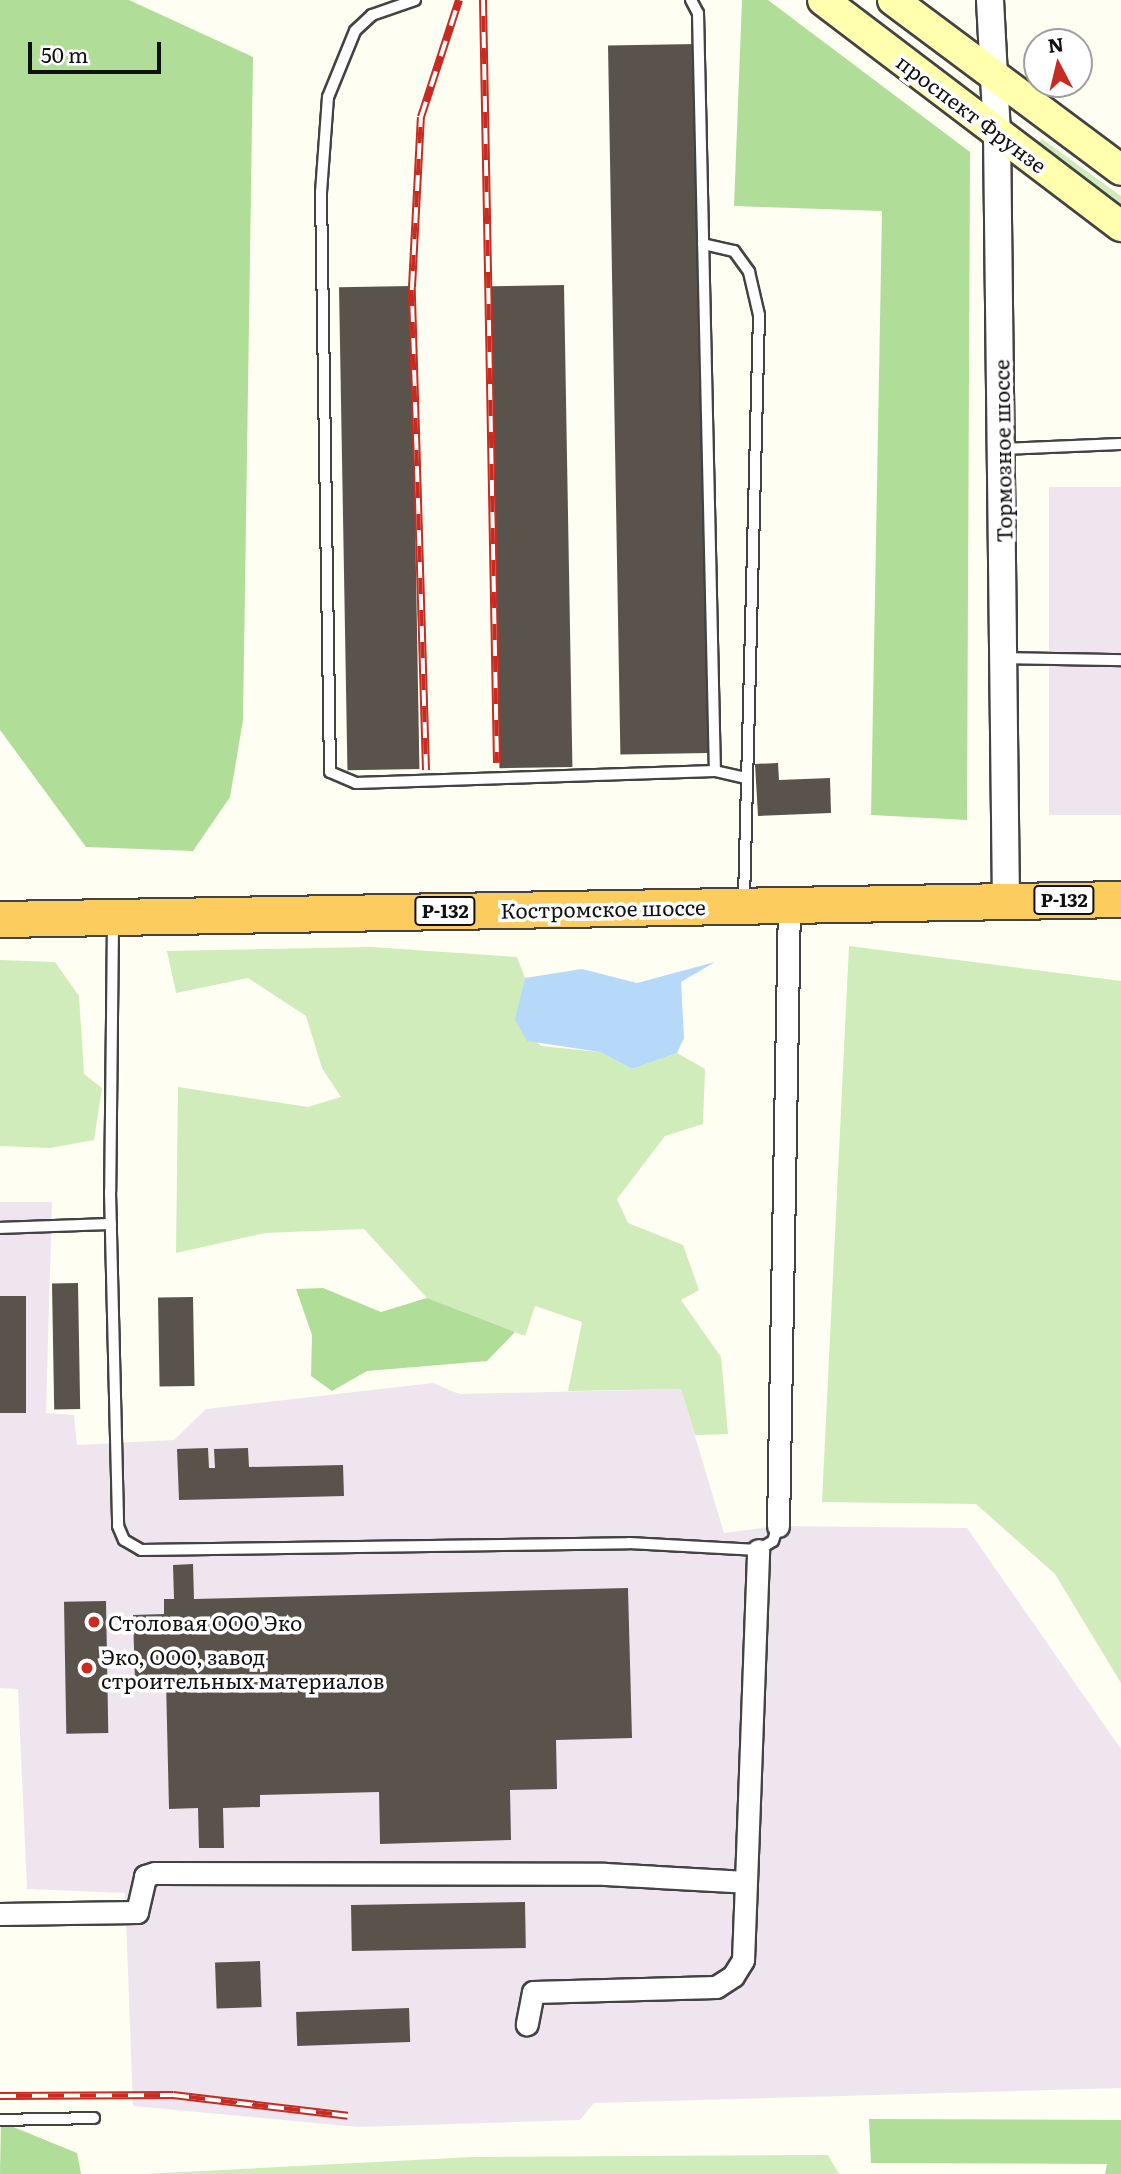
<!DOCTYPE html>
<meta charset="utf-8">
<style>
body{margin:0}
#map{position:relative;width:1121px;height:2174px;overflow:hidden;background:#fffef3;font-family:Literata,serif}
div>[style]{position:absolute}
.industrial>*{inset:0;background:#efe5ef;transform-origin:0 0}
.green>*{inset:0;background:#cfecba}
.forest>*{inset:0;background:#b0de99}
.water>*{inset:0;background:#b6d9f9}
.building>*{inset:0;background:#5a534c;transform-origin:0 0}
.roads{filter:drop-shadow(2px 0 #434343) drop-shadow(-2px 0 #434343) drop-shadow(0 2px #434343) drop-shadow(0 -2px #434343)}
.service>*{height:10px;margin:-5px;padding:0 5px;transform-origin:5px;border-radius:5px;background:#fff}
.minor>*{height:21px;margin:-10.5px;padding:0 10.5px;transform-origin:10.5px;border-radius:10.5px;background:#fff}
.tertiary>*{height:26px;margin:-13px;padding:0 13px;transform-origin:13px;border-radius:13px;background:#fff}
.secondary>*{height:30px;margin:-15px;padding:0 15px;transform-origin:15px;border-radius:15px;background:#ffffae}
.trunk>*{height:35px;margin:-17.5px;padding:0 17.5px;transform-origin:17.5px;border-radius:17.5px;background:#fccd5e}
.rail>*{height:8px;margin-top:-4px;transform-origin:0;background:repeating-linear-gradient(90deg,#fff 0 16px,#c72b21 0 32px);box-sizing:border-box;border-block:2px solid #c72b21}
.dots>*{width:19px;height:19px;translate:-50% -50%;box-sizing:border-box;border:4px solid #fff;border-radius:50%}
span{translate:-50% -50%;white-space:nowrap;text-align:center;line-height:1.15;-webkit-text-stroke:7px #fff;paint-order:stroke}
.shield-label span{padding:2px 5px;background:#fff;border:2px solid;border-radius:5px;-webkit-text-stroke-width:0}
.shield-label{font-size:19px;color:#101010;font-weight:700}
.street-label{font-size:21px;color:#101010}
.poi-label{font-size:21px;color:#101010}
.left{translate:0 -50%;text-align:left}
.north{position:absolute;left:1023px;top:28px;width:70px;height:70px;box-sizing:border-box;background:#fff;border:2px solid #9f9f9f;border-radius:50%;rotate:353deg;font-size:19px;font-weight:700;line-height:28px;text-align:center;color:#101010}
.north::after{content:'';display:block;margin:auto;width:24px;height:32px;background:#c72b21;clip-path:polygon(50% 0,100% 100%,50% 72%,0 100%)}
.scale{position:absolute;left:28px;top:42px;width:133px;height:32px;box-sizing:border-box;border:4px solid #101010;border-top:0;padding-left:9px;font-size:21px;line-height:24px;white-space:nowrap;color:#101010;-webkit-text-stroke:5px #fff;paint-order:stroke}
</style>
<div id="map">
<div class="industrial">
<i style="left:1121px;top:487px;width:328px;height:72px;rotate:90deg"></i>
<i style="clip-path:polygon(0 1202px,52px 1202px,46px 1413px,74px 1415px,77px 1445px,174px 1440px,206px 1409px,433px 1383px,459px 1394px,681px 1389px,724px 1533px,778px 1526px,967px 1528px,1121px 1749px,1121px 2088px,594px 2103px,580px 2120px,358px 2127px,133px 2106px,125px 1893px,27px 1889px,18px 1689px,0 1688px)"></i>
</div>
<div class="green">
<i style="clip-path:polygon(1042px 139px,1121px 196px,1121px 207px,1039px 142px)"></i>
<i style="clip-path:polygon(849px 946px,1121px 981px,1121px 1683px,1055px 1574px,976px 1504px,822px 1502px)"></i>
<i style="clip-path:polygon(371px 947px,517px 957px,525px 978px,516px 1020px,541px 1046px,600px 1052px,632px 1069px,677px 1053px,705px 1069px,703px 1124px,665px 1136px,617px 1199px,628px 1223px,683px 1245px,699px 1290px,681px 1300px,721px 1357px,728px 1434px,695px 1435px,681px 1389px,568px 1391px,582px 1322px,535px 1306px,525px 1336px,427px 1298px,364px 1229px,265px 1233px,176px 1253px,178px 1087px,308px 1107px,341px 1097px,322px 1068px,306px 1016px,248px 978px,176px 993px,167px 951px)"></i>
<i style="clip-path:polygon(0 960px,55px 962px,79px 996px,84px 1074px,102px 1088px,94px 1140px,50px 1148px,0 1146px)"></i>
<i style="clip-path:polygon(828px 2155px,839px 2174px,144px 2174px,473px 2157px)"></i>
</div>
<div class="forest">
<i style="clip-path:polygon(0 0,129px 0,253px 57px,243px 720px,230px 797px,193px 851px,86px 847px,0 730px)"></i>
<i style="clip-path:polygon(742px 0,768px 0,970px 152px,967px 820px,871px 815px,882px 211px,734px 206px)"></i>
<i style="clip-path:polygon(323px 1288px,381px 1312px,427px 1298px,515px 1332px,487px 1361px,367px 1371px,332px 1391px,311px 1376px,312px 1335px,296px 1289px)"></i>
<i style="clip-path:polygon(869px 2119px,1121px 2120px,1121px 2174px,1105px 2174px,1107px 2164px,871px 2163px)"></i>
<i style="clip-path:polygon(1px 2122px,77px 2153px,81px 2174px,0 2174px)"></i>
</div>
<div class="water">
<i style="clip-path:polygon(715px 962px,681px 982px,684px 1038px,677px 1053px,632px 1069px,600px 1052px,527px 1041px,515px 1020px,525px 978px,582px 969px,637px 983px)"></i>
</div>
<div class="building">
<i style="left:696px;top:44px;width:709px;height:88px;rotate:89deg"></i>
<i style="left:564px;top:285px;width:482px;height:73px;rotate:89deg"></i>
<i style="left:411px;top:286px;width:483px;height:72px;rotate:89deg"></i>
<i style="clip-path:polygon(778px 763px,779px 780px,830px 778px,831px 813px,758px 816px,755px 764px)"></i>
<i style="left:78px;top:1283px;width:126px;height:26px;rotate:89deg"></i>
<i style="left:0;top:1296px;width:26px;height:117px"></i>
<i style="left:193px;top:1297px;width:89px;height:35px;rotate:89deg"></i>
<i style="clip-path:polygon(208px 1448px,209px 1468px,215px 1468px,214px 1449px,248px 1448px,249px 1467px,343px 1465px,344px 1496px,179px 1500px,177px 1449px)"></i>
<i style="clip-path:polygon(193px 1564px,194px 1599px,628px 1588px,632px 1738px,556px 1740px,557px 1789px,510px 1790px,511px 1840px,380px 1844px,379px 1792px,260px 1795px,260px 1807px,223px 1808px,224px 1848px,199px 1848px,198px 1808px,169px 1809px,166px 1681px,135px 1682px,133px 1615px,164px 1614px,164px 1599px,174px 1599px,173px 1565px)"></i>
<i style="left:106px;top:1601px;width:132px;height:42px;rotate:89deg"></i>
<i style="left:525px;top:1902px;width:46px;height:174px;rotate:89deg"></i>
<i style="left:260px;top:1961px;width:46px;height:45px;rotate:88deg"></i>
<i style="left:409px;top:2008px;width:34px;height:113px;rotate:88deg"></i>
</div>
<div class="roads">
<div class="service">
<i style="left:415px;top:0;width:46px;rotate:160.8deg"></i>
<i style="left:372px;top:15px;width:23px;rotate:137deg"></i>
<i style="left:355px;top:31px;width:71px;rotate:112.2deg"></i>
<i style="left:328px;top:97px;width:95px;rotate:94.2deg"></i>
<i style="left:321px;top:192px;width:580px;rotate:89.11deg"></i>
<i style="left:330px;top:772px;width:28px;rotate:23deg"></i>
<i style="left:356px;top:783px;width:359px;rotate:-1.9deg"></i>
<i style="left:715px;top:771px;width:31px;rotate:13deg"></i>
<i style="left:691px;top:0;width:15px;rotate:62deg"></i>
<i style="left:698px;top:13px;width:758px;rotate:88.72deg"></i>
<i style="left:703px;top:244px;width:32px;rotate:13deg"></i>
<i style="left:734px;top:251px;width:26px;rotate:54deg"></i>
<i style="left:749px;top:272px;width:44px;rotate:76.9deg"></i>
<i style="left:759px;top:315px;width:585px;rotate:91.47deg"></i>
<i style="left:1002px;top:449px;width:119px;rotate:-2.4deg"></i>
<i style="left:1004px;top:658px;width:117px;rotate:1deg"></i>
<i style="left:113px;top:923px;width:269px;rotate:90.6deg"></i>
<i style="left:110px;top:1192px;width:334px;rotate:88.6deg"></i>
<i style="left:118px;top:1526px;width:15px;rotate:67deg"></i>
<i style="left:124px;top:1540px;width:20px;rotate:30deg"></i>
<i style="left:141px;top:1550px;width:488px;rotate:-0.8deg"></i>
<i style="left:629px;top:1543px;width:129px;rotate:3.1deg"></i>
<i style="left:758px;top:1550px;width:17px;rotate:-31deg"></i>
<i style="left:773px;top:1541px;width:16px;rotate:-72deg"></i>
<i style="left:0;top:1228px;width:111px;rotate:-2.1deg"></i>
<i style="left:0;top:2120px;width:94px;rotate:-1.2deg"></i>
</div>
<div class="minor">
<i style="left:778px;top:1526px;width:621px;rotate:-88.99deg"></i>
<i style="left:746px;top:1882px;width:332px;rotate:-87.9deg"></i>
<i style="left:0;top:1914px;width:137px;rotate:-0.8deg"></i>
<i style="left:137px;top:1912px;width:37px;rotate:-77deg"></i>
<i style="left:145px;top:1876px;width:10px;rotate:-17deg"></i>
<i style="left:155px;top:1873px;width:450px;rotate:0.1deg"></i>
<i style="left:605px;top:1874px;width:141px;rotate:3.2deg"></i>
<i style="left:746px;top:1882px;width:78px;rotate:92.2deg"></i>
<i style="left:743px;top:1960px;width:19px;rotate:122deg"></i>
<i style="left:733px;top:1976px;width:20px;rotate:147deg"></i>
<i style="left:716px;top:1987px;width:183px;rotate:178.4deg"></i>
<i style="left:533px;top:1992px;width:33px;rotate:101deg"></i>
</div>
<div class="tertiary">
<i style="left:990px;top:0;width:133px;rotate:87deg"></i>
<i style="left:997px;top:133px;width:769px;rotate:89.33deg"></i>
</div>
<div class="secondary">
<i style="left:823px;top:0;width:374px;rotate:37.2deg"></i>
<i style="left:893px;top:0;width:284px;rotate:36.7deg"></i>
</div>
<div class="trunk">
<i style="left:0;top:919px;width:1121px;rotate:-1.02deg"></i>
</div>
</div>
<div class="rail">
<i style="left:483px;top:0;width:763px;rotate:88.95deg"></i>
<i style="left:426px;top:770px;width:483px;rotate:-91.7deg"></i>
<i style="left:412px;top:287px;width:170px;rotate:-87deg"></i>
<i style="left:421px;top:117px;width:123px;rotate:-72deg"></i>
<i style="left:0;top:2096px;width:173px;rotate:-0.3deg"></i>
<i style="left:173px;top:2095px;width:176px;rotate:6.8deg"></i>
</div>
<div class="dots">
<i style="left:94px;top:1622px;background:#c72b21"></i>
<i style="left:87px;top:1668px;background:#c72b21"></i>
</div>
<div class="shield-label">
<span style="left:1064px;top:900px">Р-132</span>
<span style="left:445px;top:911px">Р-132</span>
</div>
<div class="street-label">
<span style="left:972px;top:113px;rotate:37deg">проспект Фрунзе</span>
<span style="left:1002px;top:451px;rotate:-91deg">Тормозное шоссе</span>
<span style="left:603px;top:908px;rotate:-1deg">Костромское шоссе</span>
</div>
<div class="poi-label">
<span class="left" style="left:108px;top:1622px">Столовая ООО Эко</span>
<span class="left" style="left:101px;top:1668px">Эко, ООО, завод<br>строительных материалов</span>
</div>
<div class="north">N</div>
<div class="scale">50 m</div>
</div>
